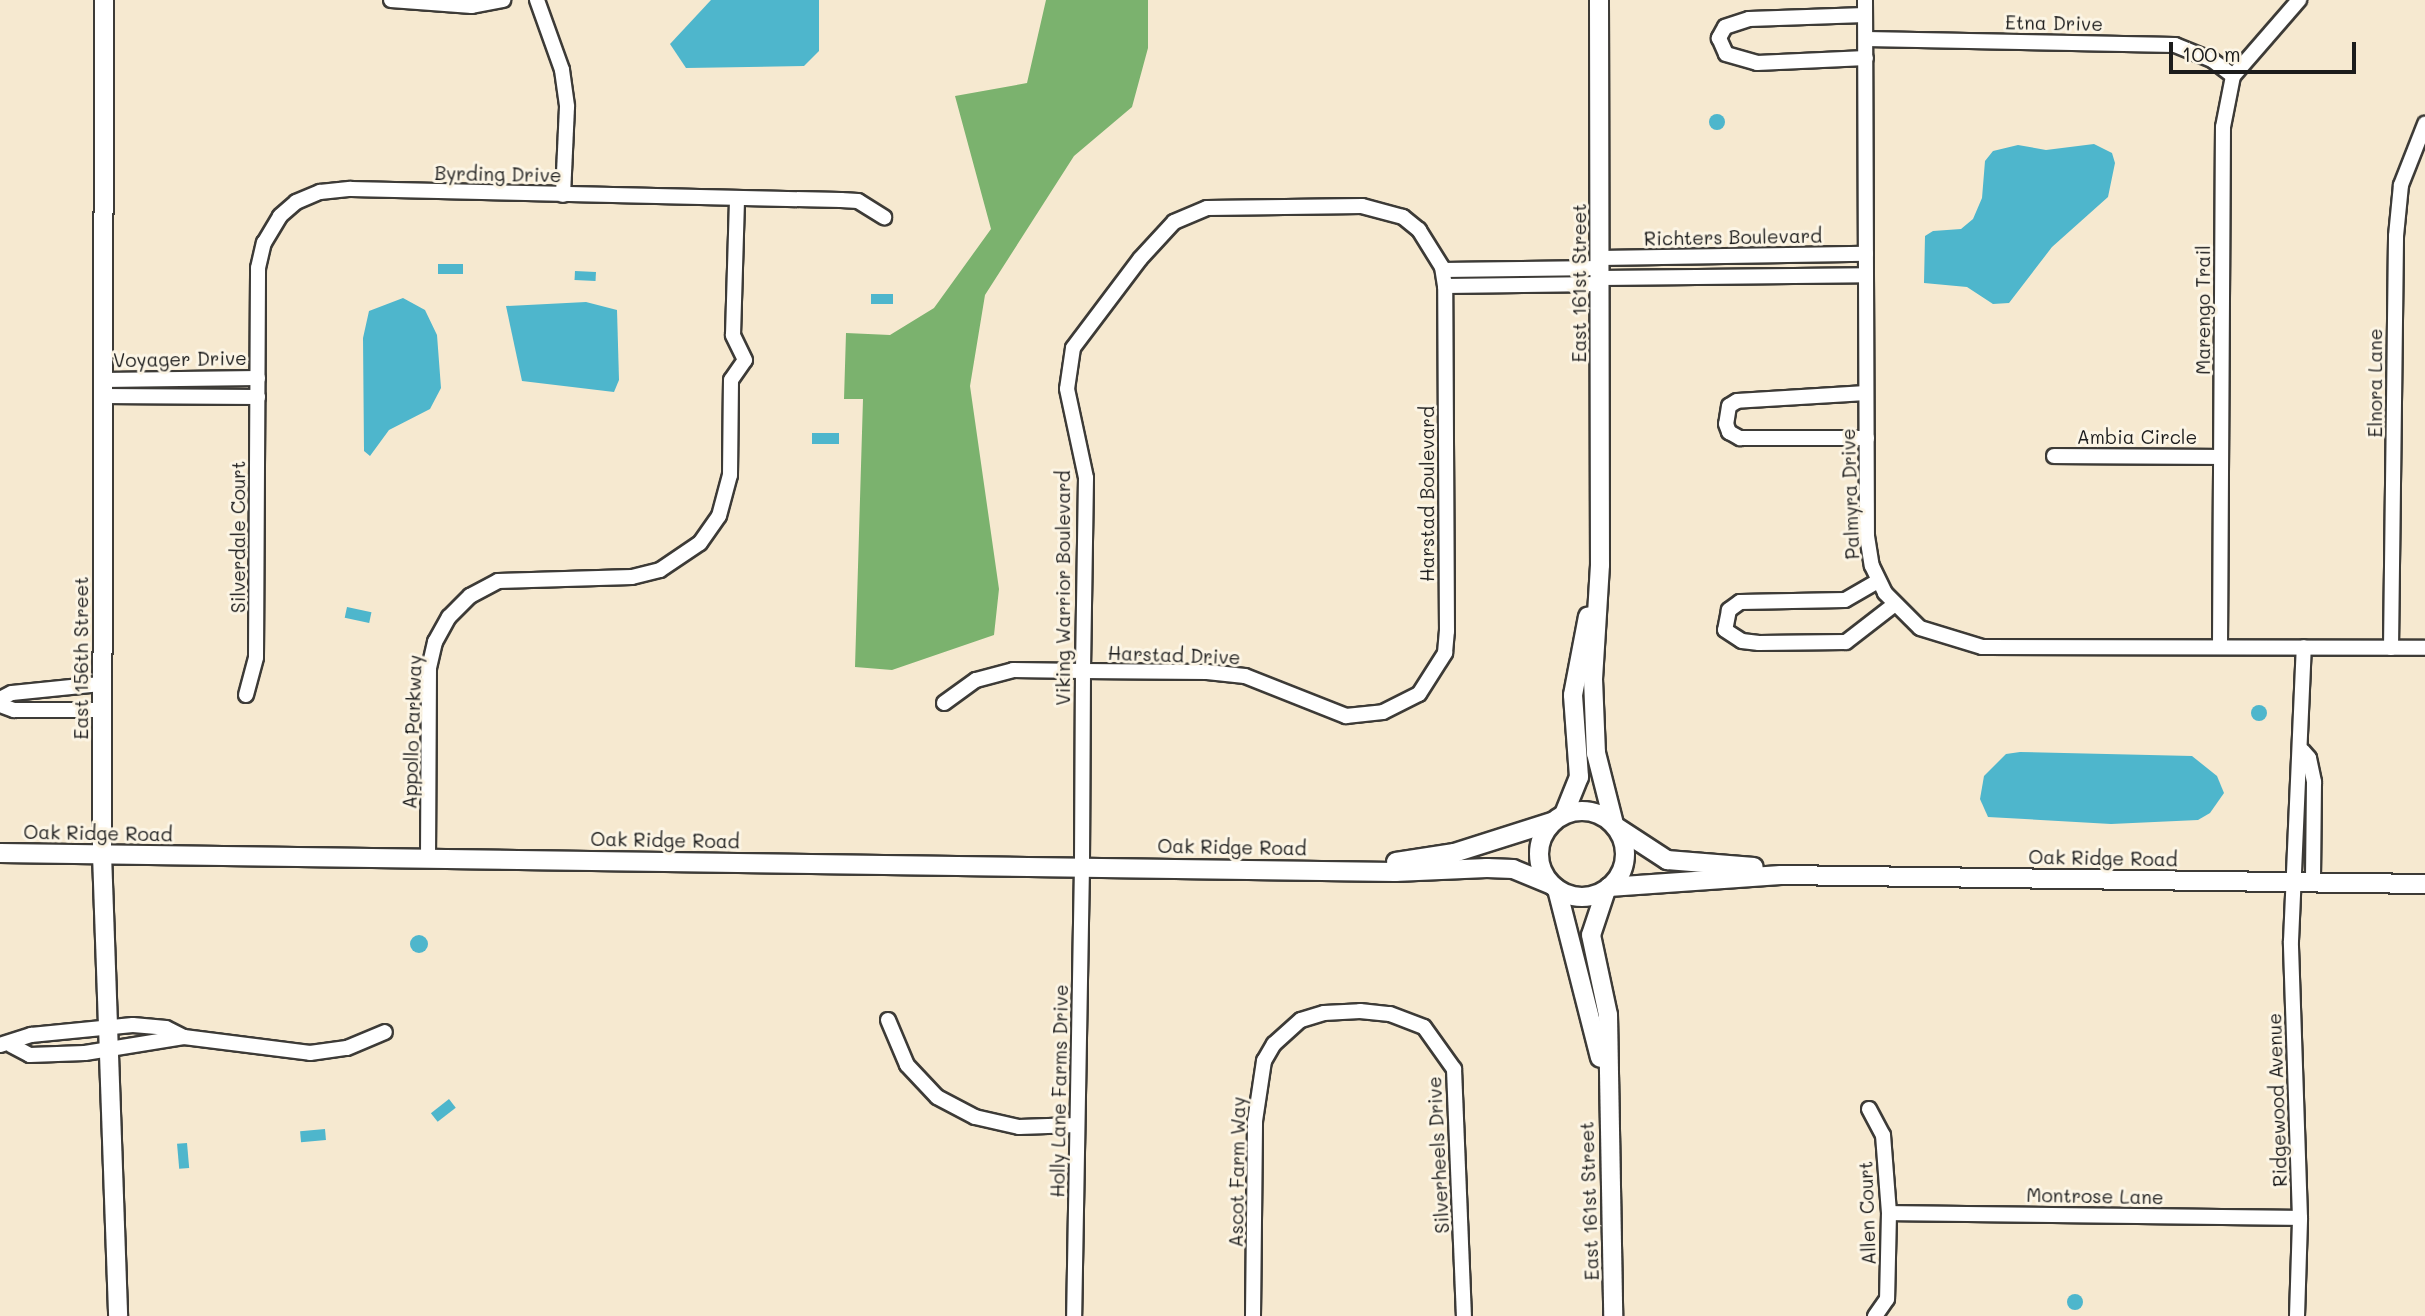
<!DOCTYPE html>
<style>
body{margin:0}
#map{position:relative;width:2425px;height:1316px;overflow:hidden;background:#f6e9d0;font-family:Mali,sans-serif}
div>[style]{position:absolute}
.forest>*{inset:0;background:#7bb26e}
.water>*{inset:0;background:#4eb6cc;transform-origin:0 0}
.round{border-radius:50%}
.roads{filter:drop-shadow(2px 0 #3d3b37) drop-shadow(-2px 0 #3d3b37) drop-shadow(0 2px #3d3b37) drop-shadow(0 -2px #3d3b37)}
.minor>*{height:14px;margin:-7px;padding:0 7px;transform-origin:7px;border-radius:7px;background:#fff}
.tertiary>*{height:18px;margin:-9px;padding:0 9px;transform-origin:9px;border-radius:9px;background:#fff}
.tertiary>.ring{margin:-9px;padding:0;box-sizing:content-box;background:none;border:18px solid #fff;border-radius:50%}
span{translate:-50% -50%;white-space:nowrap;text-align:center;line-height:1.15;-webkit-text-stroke:6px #fcf5e5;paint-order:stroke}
.street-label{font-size:19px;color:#1c1c1c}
.scale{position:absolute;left:2169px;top:42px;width:187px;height:32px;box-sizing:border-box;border:4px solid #1c1c1c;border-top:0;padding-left:9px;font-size:21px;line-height:24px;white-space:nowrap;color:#1c1c1c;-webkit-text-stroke:5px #fcf5e5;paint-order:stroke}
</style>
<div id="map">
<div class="forest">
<i style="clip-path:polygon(1046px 0,1148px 0,1148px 48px,1132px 107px,1074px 156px,985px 295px,970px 386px,999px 589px,994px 635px,892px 670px,855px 667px,863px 399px,844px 399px,846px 333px,890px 335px,934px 308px,991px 229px,955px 96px,1027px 83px)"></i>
</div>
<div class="water">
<i style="clip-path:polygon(711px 0,819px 0,819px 51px,804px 66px,686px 68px,670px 44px)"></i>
<i class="round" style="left:1709px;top:114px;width:16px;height:16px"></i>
<i style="clip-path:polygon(2094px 144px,2112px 153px,2115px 163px,2108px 197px,2052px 247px,2009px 303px,1993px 304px,1967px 287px,1924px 283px,1925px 236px,1933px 231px,1961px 229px,1973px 219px,1982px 198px,1985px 161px,1993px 151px,2018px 145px,2046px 150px)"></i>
<i style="left:438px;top:264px;width:25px;height:10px"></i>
<i style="left:575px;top:271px;width:21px;height:9px;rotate:3deg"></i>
<i style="left:871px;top:294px;width:22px;height:10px"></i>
<i style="clip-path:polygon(403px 298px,425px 310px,437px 335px,441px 388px,430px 409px,389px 430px,370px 456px,364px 451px,363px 338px,369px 311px)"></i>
<i style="clip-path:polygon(586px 302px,617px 310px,619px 380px,614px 392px,522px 381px,506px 306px)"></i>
<i style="left:839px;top:433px;width:11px;height:27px;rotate:90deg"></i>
<i style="left:347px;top:607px;width:25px;height:11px;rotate:12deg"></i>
<i class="round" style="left:2251px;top:705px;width:16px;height:16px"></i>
<i style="clip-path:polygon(2020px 752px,2192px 756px,2217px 776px,2224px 793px,2210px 813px,2198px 820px,2111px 824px,1988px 817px,1980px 799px,1984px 776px,2006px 754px)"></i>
<i class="round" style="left:410px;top:935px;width:18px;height:18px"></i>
<i style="left:449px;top:1099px;width:11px;height:23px;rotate:52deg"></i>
<i style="left:325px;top:1129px;width:11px;height:25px;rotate:85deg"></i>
<i style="left:187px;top:1143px;width:25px;height:10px;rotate:85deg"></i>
<i class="round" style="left:2067px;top:1294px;width:16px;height:16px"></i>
</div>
<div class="roads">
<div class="minor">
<i style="left:391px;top:0;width:81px;rotate:4.2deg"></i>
<i style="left:472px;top:6px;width:32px;rotate:-11deg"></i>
<i style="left:537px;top:0;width:74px;rotate:70.3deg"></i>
<i style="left:562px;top:70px;width:37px;rotate:82deg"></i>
<i style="left:567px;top:107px;width:88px;rotate:92.6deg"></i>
<i style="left:1865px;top:0;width:536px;rotate:89.79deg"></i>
<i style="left:1867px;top:536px;width:30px;rotate:81deg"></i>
<i style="left:1872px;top:566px;width:30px;rotate:64deg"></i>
<i style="left:1885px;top:593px;width:49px;rotate:45deg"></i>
<i style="left:1920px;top:628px;width:65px;rotate:17deg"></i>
<i style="left:1982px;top:647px;width:443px;rotate:0.1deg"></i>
<i style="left:1865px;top:15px;width:116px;rotate:178deg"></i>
<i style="left:1749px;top:19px;width:25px;rotate:162deg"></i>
<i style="left:1725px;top:27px;width:13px;rotate:119deg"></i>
<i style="left:1719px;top:38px;width:17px;rotate:66deg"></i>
<i style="left:1726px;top:54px;width:32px;rotate:16deg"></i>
<i style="left:1757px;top:63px;width:109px;rotate:-2.6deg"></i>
<i style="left:1866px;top:39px;width:309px;rotate:1.1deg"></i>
<i style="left:2175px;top:45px;width:40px;rotate:22deg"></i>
<i style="left:2212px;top:60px;width:26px;rotate:37deg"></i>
<i style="left:1600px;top:258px;width:266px;rotate:-0.9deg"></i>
<i style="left:1443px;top:270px;width:157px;rotate:-0.7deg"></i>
<i style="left:1600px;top:278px;width:266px;rotate:-0.6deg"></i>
<i style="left:1445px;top:286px;width:156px;rotate:-0.7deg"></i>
<i style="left:103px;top:380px;width:155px;rotate:-0.7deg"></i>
<i style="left:1866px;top:393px;width:129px;rotate:176.5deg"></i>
<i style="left:1737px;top:401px;width:9px;rotate:148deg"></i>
<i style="left:1729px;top:406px;width:18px;rotate:99deg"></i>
<i style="left:1726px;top:424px;width:9px;rotate:69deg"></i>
<i style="left:1729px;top:432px;width:13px;rotate:29deg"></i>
<i style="left:1740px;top:438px;width:127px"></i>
<i style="left:103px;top:396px;width:155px;rotate:0.4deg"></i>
<i style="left:2054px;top:456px;width:167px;rotate:0.3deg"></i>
<i style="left:1878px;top:581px;width:38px;rotate:150deg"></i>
<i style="left:1845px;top:600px;width:105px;rotate:178.9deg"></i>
<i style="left:1740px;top:602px;width:14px;rotate:144deg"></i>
<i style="left:1729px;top:610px;width:20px;rotate:101deg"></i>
<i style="left:1725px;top:630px;width:20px;rotate:33deg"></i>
<i style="left:1742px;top:641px;width:17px;rotate:7deg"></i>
<i style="left:1759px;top:643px;width:87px;rotate:-0.7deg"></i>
<i style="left:1846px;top:642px;width:62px;rotate:-37.8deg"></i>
<i style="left:2220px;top:646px;width:519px;rotate:-89.67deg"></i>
<i style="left:2223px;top:127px;width:52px;rotate:-78.9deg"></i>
<i style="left:2233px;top:76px;width:101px;rotate:-49deg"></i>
<i style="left:2391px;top:648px;width:412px;rotate:-89.3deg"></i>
<i style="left:2396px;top:236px;width:51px;rotate:-84.4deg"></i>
<i style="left:2401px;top:185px;width:66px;rotate:-68.5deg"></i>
<i style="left:246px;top:695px;width:39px;rotate:-75deg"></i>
<i style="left:256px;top:657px;width:389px;rotate:-89.7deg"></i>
<i style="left:258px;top:268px;width:26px;rotate:-77deg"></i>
<i style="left:264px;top:243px;width:31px;rotate:-59deg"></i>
<i style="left:280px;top:216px;width:21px;rotate:-41deg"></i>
<i style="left:296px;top:202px;width:26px;rotate:-23deg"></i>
<i style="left:320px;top:192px;width:31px;rotate:-6deg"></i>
<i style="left:351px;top:189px;width:490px;rotate:1.3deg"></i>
<i style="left:841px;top:200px;width:17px;rotate:3deg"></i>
<i style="left:858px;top:201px;width:31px;rotate:32deg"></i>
<i style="left:0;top:699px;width:13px;rotate:-27deg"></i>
<i style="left:12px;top:693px;width:89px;rotate:-5.8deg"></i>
<i style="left:944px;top:703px;width:39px;rotate:-36deg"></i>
<i style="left:976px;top:680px;width:38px;rotate:-15deg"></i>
<i style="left:1013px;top:670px;width:70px;rotate:0.8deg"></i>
<i style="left:1083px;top:671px;width:124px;rotate:0.5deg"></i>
<i style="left:1207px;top:672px;width:38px;rotate:6deg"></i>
<i style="left:1245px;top:676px;width:109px;rotate:21.6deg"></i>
<i style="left:1346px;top:716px;width:37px;rotate:-6deg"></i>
<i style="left:1383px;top:712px;width:40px;rotate:-26.6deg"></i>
<i style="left:1419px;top:694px;width:49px;rotate:-57.6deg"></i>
<i style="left:1445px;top:653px;width:22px;rotate:-85deg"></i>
<i style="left:1447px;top:631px;width:345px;rotate:-90.3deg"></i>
<i style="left:1445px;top:286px;width:19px;rotate:-99deg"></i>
<i style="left:1442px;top:267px;width:44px;rotate:-121.9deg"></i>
<i style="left:1419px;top:230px;width:21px;rotate:-141deg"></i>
<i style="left:1403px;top:217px;width:42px;rotate:-165deg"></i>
<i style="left:1362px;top:206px;width:155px;rotate:179.3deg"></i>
<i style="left:1207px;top:208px;width:36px;rotate:157deg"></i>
<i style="left:1174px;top:222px;width:50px;rotate:132.6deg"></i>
<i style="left:1140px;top:259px;width:111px;rotate:127deg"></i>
<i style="left:1073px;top:348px;width:41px;rotate:98.3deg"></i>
<i style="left:1067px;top:389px;width:91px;rotate:77.9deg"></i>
<i style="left:1086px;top:478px;width:193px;rotate:90.9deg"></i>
<i style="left:1083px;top:671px;width:195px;rotate:90.3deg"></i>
<i style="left:1082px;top:866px;width:450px;rotate:91deg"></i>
<i style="left:0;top:705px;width:15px;rotate:20deg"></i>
<i style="left:14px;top:710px;width:87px"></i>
<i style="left:2303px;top:751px;width:9px;rotate:49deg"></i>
<i style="left:2309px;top:758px;width:25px;rotate:78deg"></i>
<i style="left:2314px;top:782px;width:100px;rotate:90.6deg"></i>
<i style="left:428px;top:858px;width:190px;rotate:-89.7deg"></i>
<i style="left:429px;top:668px;width:27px;rotate:-77deg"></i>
<i style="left:435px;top:642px;width:29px;rotate:-61deg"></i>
<i style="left:449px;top:617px;width:30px;rotate:-45deg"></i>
<i style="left:470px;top:596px;width:32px;rotate:-28deg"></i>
<i style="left:498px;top:581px;width:134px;rotate:-1.7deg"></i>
<i style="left:632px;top:577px;width:29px;rotate:-14deg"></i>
<i style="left:660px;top:570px;width:48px;rotate:-34deg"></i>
<i style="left:700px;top:543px;width:33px;rotate:-55deg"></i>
<i style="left:719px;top:516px;width:42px;rotate:-75deg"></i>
<i style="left:730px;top:475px;width:95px;rotate:-89.4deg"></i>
<i style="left:731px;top:380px;width:24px;rotate:-55deg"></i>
<i style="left:745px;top:360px;width:28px;rotate:-116deg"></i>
<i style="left:733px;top:335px;width:137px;rotate:-88.3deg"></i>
<i style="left:888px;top:1020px;width:49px;rotate:67.1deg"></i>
<i style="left:907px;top:1065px;width:44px;rotate:46.8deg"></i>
<i style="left:937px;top:1097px;width:43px;rotate:27.8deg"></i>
<i style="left:975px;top:1117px;width:45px;rotate:12.8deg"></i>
<i style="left:1019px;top:1127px;width:58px;rotate:-2deg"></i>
<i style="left:0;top:1045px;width:33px;rotate:-18deg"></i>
<i style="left:31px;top:1035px;width:102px;rotate:-5.6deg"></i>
<i style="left:133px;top:1025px;width:33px;rotate:5deg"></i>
<i style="left:166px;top:1028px;width:20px;rotate:27deg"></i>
<i style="left:184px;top:1037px;width:127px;rotate:7.2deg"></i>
<i style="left:310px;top:1053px;width:37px;rotate:-8deg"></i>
<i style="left:347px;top:1048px;width:41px;rotate:-22.8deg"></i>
<i style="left:11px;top:1045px;width:21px;rotate:28deg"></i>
<i style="left:30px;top:1055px;width:55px;rotate:-2.1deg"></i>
<i style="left:85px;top:1053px;width:100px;rotate:-9.2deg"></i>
<i style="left:1869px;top:1109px;width:30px;rotate:62deg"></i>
<i style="left:1883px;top:1135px;width:78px;rotate:85.6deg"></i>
<i style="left:1889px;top:1213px;width:86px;rotate:91.3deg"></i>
<i style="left:1887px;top:1299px;width:21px;rotate:125deg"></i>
<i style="left:1889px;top:1213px;width:411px;rotate:0.7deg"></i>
<i style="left:1253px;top:1316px;width:195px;rotate:-89.4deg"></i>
<i style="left:1255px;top:1121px;width:61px;rotate:-81.5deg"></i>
<i style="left:1264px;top:1061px;width:20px;rotate:-60deg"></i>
<i style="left:1274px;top:1044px;width:36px;rotate:-42deg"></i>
<i style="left:1301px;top:1020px;width:24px;rotate:-17deg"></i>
<i style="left:1324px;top:1013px;width:36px;rotate:-3deg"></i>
<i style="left:1360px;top:1011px;width:30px;rotate:6deg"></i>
<i style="left:1390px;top:1014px;width:36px;rotate:21deg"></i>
<i style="left:1424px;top:1027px;width:52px;rotate:54.5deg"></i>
<i style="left:1454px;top:1069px;width:247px;rotate:87.7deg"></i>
<i style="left:2297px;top:1316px;width:98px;rotate:-88.2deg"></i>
<i style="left:2300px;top:1218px;width:277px;rotate:-91.9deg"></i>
<i style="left:2291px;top:941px;width:294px;rotate:-87.5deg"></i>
</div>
<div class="tertiary">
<i style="left:104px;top:0;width:854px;rotate:90.13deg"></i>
<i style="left:102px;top:854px;width:462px;rotate:88deg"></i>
<i style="left:1599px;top:0;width:565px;rotate:89.9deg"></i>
<i style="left:1600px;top:565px;width:114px;rotate:93.5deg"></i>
<i style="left:1593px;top:679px;width:74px;rotate:87.7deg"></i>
<i style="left:1596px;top:753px;width:73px;rotate:75.8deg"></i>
<i class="ring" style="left:1539px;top:811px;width:68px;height:68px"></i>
<i style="left:1564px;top:814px;width:40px;rotate:-68deg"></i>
<i style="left:1579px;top:777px;width:82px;rotate:-94.2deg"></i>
<i style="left:1573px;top:695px;width:80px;rotate:-79.2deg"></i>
<i style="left:1618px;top:828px;width:59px;rotate:33.1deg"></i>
<i style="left:1667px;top:860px;width:87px;rotate:4.6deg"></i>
<i style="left:0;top:853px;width:1395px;rotate:0.78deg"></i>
<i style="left:1395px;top:872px;width:92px;rotate:-2.5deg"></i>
<i style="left:1487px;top:868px;width:26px;rotate:2deg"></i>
<i style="left:1513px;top:869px;width:42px;rotate:22.3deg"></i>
<i style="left:1396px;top:862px;width:59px;rotate:-8.8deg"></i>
<i style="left:1454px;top:853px;width:103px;rotate:-17.6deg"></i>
<i style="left:1609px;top:887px;width:172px;rotate:-4deg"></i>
<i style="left:1781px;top:875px;width:644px;rotate:0.8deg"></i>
<i style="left:1557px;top:889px;width:174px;rotate:75.7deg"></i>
<i style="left:1606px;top:890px;width:47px;rotate:108.4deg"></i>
<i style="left:1591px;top:935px;width:82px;rotate:78deg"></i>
<i style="left:1608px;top:1015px;width:301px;rotate:89deg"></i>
</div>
</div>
<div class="street-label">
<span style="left:2054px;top:23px;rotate:1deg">Etna Drive</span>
<span style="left:498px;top:174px;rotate:1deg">Byrding Drive</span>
<span style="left:1733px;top:237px;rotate:-1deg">Richters Boulevard</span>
<span style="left:1579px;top:283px;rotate:-90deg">East 161st Street</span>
<span style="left:2203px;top:310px;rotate:-90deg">Marengo Trail</span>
<span style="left:180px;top:359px;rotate:-1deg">Voyager Drive</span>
<span style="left:2375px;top:383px;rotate:-90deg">Elnora Lane</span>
<span style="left:2137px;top:437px">Ambia Circle</span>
<span style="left:1427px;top:494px;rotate:-90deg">Harstad Boulevard</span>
<span style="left:1850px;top:494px;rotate:-92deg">Palmyra Drive</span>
<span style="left:238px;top:537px;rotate:-90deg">Silverdale Court</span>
<span style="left:1063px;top:588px;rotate:-90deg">Viking Warrior Boulevard</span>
<span style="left:1174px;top:655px;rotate:2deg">Harstad Drive</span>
<span style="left:81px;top:658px;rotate:-90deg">East 156th Street</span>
<span style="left:412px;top:732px;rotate:-88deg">Appollo Parkway</span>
<span style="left:98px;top:833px;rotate:1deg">Oak Ridge Road</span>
<span style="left:665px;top:840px;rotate:1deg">Oak Ridge Road</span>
<span style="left:1232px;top:847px;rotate:1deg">Oak Ridge Road</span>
<span style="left:2103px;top:858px;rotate:1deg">Oak Ridge Road</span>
<span style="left:1059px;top:1091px;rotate:-89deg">Holly Lane Farms Drive</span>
<span style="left:2277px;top:1100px;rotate:-92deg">Ridgewood Avenue</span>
<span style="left:1438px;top:1155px;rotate:-93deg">Silverheels Drive</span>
<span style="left:1237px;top:1172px;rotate:-89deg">Ascot Farm Way</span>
<span style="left:2095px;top:1196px;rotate:1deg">Montrose Lane</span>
<span style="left:1589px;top:1201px;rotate:-92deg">East 161st Street</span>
<span style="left:1867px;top:1213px;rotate:-92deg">Allen Court</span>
</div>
<div class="scale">100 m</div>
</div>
